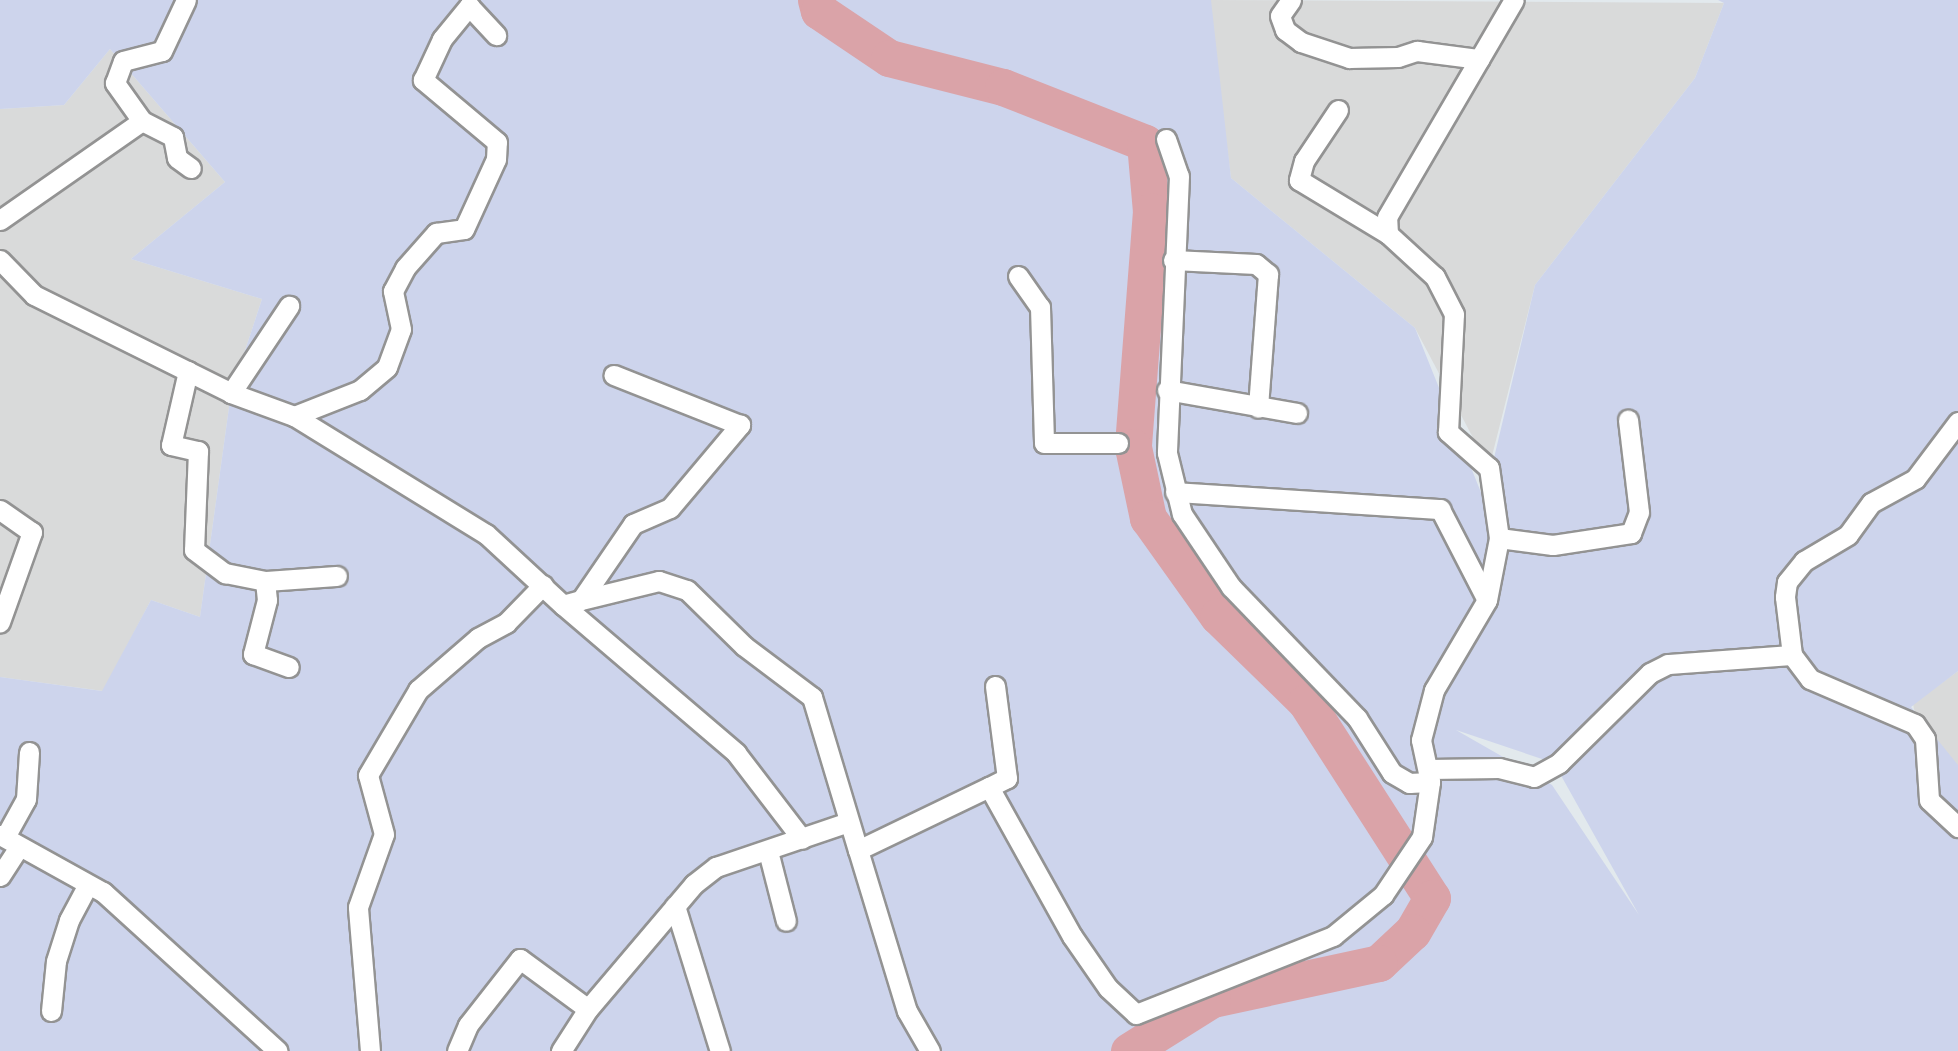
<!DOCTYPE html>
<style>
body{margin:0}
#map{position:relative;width:1958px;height:1051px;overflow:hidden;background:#e2e9ed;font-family:Poppins,sans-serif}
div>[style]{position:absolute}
.residential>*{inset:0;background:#d9dada}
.farmland>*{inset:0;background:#cdd4ec}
.river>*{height:37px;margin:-18.5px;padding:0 18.5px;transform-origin:18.5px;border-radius:18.5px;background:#daa3a8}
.roads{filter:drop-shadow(2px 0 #939393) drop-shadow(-2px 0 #939393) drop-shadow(0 2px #939393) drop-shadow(0 -2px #939393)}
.minor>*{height:19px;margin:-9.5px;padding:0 9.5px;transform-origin:9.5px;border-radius:9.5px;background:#fff}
span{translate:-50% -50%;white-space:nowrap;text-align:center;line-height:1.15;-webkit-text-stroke:5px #fff;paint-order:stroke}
</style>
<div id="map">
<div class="residential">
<i style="clip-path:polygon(1208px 0,1724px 3px,1695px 78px,1535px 285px,1489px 468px,1415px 328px,1231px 178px)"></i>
<i style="clip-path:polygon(110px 49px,225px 182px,131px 259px,262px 299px,231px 393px,200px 617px,151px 600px,103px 691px,0 677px,0 109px,64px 105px)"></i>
<i style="clip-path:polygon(1958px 671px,1958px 772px,1917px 723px,1913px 704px)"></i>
</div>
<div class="farmland">
<i style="clip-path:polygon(evenodd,0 0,1211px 0,1231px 178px,1415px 328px,1484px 500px,1535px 285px,1695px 78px,1724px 3px,1718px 0,1958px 0,1958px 671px,1911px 707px,1958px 765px,1958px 1051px,0 1051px,0 677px,102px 691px,151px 600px,200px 617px,231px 393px,262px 299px,131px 259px,225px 182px,110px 49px,64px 105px,0 109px,0 0,1456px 730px,1554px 763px,1639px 915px,1552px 785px,1456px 730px)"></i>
</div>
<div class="river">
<i style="left:816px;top:0;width:11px;rotate:75deg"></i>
<i style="left:819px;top:11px;width:84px;rotate:33.9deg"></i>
<i style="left:889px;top:58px;width:118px;rotate:14.3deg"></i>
<i style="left:1003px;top:87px;width:153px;rotate:21.5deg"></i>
<i style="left:1145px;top:143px;width:68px;rotate:85deg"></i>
<i style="left:1151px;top:211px;width:237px;rotate:94.4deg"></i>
<i style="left:1133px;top:447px;width:73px;rotate:78.1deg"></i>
<i style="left:1148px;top:518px;width:120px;rotate:54.5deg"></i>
<i style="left:1218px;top:616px;width:123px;rotate:44.3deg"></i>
<i style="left:1306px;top:702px;width:233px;rotate:57.3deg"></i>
<i style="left:1432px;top:898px;width:39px;rotate:120deg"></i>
<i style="left:1412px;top:932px;width:45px;rotate:136.8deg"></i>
<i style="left:1379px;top:963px;width:171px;rotate:167.8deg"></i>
<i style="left:1212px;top:999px;width:98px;rotate:147.9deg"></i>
</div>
<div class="roads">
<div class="minor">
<i style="left:1291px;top:0;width:19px;rotate:125deg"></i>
<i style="left:1280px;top:16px;width:15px;rotate:70deg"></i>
<i style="left:1285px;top:30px;width:20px;rotate:37deg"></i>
<i style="left:1301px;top:42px;width:51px;rotate:18.4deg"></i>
<i style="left:1349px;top:58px;width:49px;rotate:-1.2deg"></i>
<i style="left:1398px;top:57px;width:20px;rotate:-18deg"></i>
<i style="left:1417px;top:51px;width:63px;rotate:7.4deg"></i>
<i style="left:1338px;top:110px;width:61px;rotate:123.7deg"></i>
<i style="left:1304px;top:161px;width:20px;rotate:105deg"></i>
<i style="left:1299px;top:180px;width:104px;rotate:31.2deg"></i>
<i style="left:142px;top:121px;width:35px;rotate:27deg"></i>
<i style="left:173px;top:137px;width:21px;rotate:79deg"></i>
<i style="left:177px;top:158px;width:17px;rotate:36deg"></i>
<i style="left:1166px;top:139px;width:39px;rotate:71deg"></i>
<i style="left:1179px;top:176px;width:277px;rotate:92.5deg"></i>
<i style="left:1167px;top:453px;width:63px;rotate:76.2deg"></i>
<i style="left:1182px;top:514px;width:88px;rotate:56.1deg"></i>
<i style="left:1231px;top:587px;width:182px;rotate:46.1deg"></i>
<i style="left:1357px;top:718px;width:65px;rotate:57.5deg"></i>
<i style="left:1392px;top:773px;width:20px;rotate:30deg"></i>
<i style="left:1409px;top:783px;width:21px;rotate:-3deg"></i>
<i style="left:0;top:220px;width:173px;rotate:-34.9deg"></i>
<i style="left:142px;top:121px;width:47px;rotate:-125.4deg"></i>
<i style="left:115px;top:83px;width:23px;rotate:-70deg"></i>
<i style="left:123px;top:61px;width:40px;rotate:-14.4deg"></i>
<i style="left:162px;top:51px;width:56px;rotate:-64.8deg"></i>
<i style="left:0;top:260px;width:49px;rotate:45.8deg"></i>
<i style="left:34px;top:295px;width:220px;rotate:26.4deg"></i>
<i style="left:231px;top:393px;width:67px;rotate:20.1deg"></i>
<i style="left:294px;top:416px;width:225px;rotate:31.6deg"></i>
<i style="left:486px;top:534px;width:105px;rotate:42.7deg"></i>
<i style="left:563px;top:605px;width:19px;rotate:-16deg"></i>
<i style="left:581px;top:600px;width:92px;rotate:-55.6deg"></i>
<i style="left:633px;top:524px;width:40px;rotate:-23.4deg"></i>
<i style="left:670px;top:508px;width:109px;rotate:-49.9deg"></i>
<i style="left:740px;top:425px;width:136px;rotate:-158.4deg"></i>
<i style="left:1173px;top:260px;width:83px;rotate:2.8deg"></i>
<i style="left:1256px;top:264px;width:16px;rotate:40deg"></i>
<i style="left:1268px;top:274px;width:134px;rotate:94.3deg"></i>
<i style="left:1018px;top:276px;width:38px;rotate:55deg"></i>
<i style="left:1040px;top:307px;width:136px;rotate:88.3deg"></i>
<i style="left:1044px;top:443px;width:74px"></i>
<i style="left:188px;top:371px;width:76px;rotate:102.9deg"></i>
<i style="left:171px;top:445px;width:28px;rotate:13deg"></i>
<i style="left:198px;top:451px;width:99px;rotate:92.3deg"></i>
<i style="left:194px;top:550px;width:39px;rotate:37deg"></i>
<i style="left:225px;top:573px;width:41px;rotate:11.3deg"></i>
<i style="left:265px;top:581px;width:19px;rotate:84deg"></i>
<i style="left:267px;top:600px;width:56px;rotate:104.5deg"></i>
<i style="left:253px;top:654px;width:38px;rotate:20deg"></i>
<i style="left:1167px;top:390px;width:132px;rotate:10deg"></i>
<i style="left:231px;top:393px;width:105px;rotate:-56.3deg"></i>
<i style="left:294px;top:416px;width:71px;rotate:-21.5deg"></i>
<i style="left:360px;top:390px;width:35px;rotate:-40deg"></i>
<i style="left:387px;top:367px;width:40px;rotate:-69.8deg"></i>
<i style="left:401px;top:329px;width:39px;rotate:-102deg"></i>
<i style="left:393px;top:291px;width:26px;rotate:-62deg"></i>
<i style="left:405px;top:268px;width:47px;rotate:-48.5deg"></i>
<i style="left:436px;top:233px;width:28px;rotate:-8deg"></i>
<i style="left:464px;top:229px;width:77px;rotate:-65.4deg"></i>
<i style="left:496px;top:159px;width:17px;rotate:-87deg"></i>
<i style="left:497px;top:142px;width:97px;rotate:-140deg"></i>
<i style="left:423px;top:80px;width:45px;rotate:-65.1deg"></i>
<i style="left:442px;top:39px;width:43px;rotate:-50.7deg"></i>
<i style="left:469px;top:6px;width:40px;rotate:47deg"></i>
<i style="left:1958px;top:422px;width:71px;rotate:127deg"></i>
<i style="left:1915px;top:479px;width:50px;rotate:151.4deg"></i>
<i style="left:1871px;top:503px;width:39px;rotate:126deg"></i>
<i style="left:1848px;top:535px;width:51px;rotate:149.4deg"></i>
<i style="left:1804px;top:561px;width:27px;rotate:129deg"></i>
<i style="left:1787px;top:582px;width:15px;rotate:98deg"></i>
<i style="left:1785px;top:597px;width:58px;rotate:83.1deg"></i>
<i style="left:1792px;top:655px;width:30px;rotate:53deg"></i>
<i style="left:1810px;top:679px;width:114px;rotate:23.2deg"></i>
<i style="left:1915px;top:724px;width:18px;rotate:56deg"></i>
<i style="left:1925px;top:739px;width:61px;rotate:86.2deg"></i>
<i style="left:1929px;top:800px;width:40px;rotate:43deg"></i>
<i style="left:1175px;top:492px;width:266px;rotate:3.7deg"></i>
<i style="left:1440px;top:509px;width:102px;rotate:62.7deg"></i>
<i style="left:0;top:510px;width:39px;rotate:35deg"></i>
<i style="left:32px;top:532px;width:96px;rotate:109.6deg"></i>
<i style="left:1499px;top:538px;width:54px;rotate:7.4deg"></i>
<i style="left:1553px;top:545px;width:79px;rotate:-8.7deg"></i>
<i style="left:1631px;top:533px;width:22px;rotate:-69deg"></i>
<i style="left:1639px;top:512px;width:93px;rotate:-96.8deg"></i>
<i style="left:265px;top:581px;width:72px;rotate:-4deg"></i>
<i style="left:581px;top:600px;width:80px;rotate:-13.7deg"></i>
<i style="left:659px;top:581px;width:29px;rotate:18deg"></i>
<i style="left:687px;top:590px;width:80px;rotate:44.5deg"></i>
<i style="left:744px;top:646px;width:85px;rotate:36.9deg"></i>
<i style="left:812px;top:697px;width:160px;rotate:73.3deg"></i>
<i style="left:858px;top:850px;width:145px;rotate:-25.7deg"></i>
<i style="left:563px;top:605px;width:228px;rotate:40.5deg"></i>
<i style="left:736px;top:753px;width:108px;rotate:52.5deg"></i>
<i style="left:995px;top:686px;width:93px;rotate:82.6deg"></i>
<i style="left:1007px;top:778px;width:20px;rotate:153deg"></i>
<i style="left:989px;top:787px;width:171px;rotate:60.9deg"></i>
<i style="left:1072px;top:936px;width:63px;rotate:55.3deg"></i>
<i style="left:1108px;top:988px;width:38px;rotate:43deg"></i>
<i style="left:1136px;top:1014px;width:212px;rotate:-21.6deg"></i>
<i style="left:1333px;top:936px;width:65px;rotate:-39.4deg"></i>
<i style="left:1383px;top:895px;width:70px;rotate:-56.1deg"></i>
<i style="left:1422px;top:837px;width:56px;rotate:-81.7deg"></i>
<i style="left:1430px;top:782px;width:43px;rotate:-102.1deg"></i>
<i style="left:1421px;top:740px;width:52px;rotate:-75.4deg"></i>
<i style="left:1434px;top:690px;width:104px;rotate:-59.5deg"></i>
<i style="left:1487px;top:600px;width:63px;rotate:-79deg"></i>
<i style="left:1499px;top:538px;width:71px;rotate:-98.1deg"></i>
<i style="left:1489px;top:468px;width:55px;rotate:-138.7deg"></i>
<i style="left:1448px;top:432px;width:118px;rotate:-87.1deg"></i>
<i style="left:1454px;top:314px;width:42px;rotate:-117.2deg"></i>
<i style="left:1435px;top:277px;width:64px;rotate:-137.5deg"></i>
<i style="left:1388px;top:234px;width:17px;rotate:-93deg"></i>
<i style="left:1387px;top:217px;width:251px;rotate:-59.7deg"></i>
<i style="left:1429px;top:769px;width:70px;rotate:-0.8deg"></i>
<i style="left:1499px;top:768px;width:36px;rotate:14deg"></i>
<i style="left:1534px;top:777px;width:29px;rotate:-29deg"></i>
<i style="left:1559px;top:763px;width:128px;rotate:-44.7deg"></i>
<i style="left:1650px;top:673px;width:20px;rotate:-27deg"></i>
<i style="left:1668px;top:664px;width:124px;rotate:-4.2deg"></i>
<i style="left:0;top:835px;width:118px;rotate:29deg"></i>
<i style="left:103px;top:892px;width:236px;rotate:42.3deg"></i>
<i style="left:5px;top:837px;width:43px;rotate:-61.1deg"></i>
<i style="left:26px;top:799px;width:47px;rotate:-86.3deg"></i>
<i style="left:858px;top:850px;width:168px;rotate:73.1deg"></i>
<i style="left:907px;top:1011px;width:46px;rotate:60.1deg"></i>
<i style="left:768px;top:851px;width:72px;rotate:75.6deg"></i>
<i style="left:0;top:876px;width:33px;rotate:-57deg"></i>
<i style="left:675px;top:906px;width:152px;rotate:72.8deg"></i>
<i style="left:51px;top:1011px;width:50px;rotate:-84.3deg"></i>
<i style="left:56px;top:961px;width:43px;rotate:-72.4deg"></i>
<i style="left:69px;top:920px;width:40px;rotate:-62deg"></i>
<i style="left:370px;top:1051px;width:144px;rotate:-94.8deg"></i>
<i style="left:358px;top:907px;width:77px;rotate:-70.4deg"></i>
<i style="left:384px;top:834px;width:61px;rotate:-105.2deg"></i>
<i style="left:368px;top:775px;width:99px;rotate:-59.5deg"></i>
<i style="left:418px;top:690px;width:79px;rotate:-40.9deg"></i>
<i style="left:478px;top:638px;width:32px;rotate:-28deg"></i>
<i style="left:506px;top:623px;width:53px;rotate:-45.8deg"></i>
<i style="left:457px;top:1051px;width:28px;rotate:-67deg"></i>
<i style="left:468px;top:1025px;width:84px;rotate:-51.8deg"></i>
<i style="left:520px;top:959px;width:84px;rotate:36.3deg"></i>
<i style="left:561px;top:1051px;width:50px;rotate:-57.3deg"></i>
<i style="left:588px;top:1009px;width:164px;rotate:-49.7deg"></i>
<i style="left:694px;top:884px;width:28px;rotate:-38deg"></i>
<i style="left:716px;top:867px;width:139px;rotate:-18.8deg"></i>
</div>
</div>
</div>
